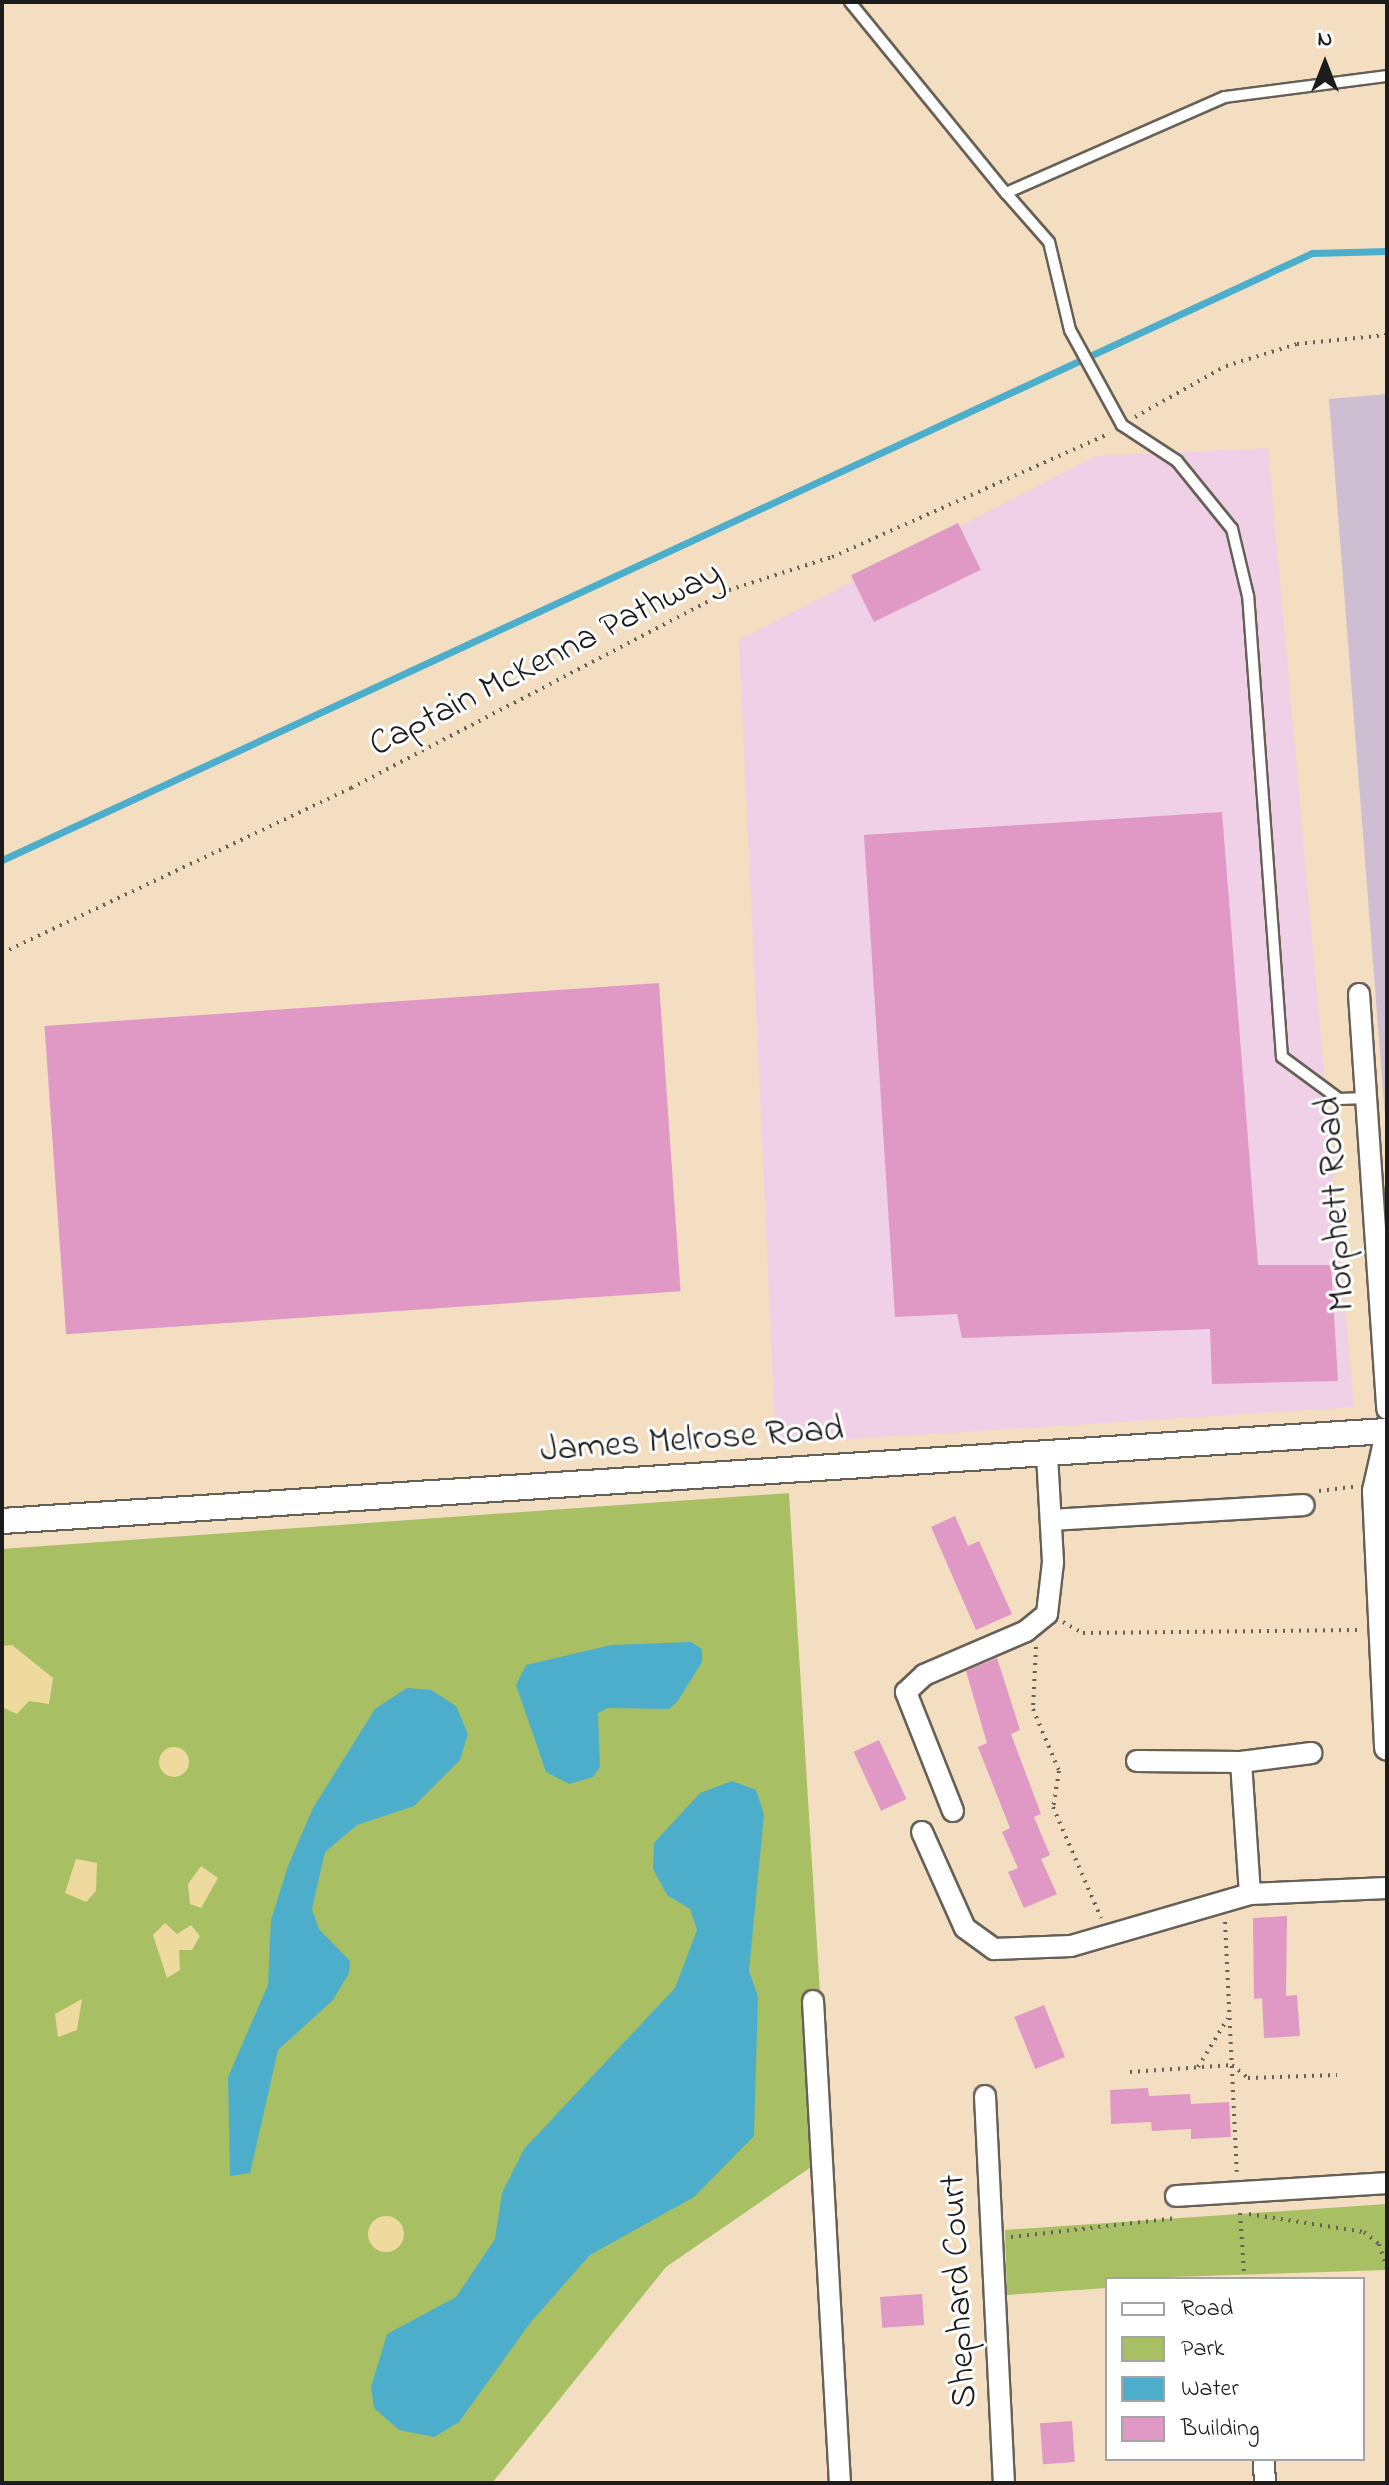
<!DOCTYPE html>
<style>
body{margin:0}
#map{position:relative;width:1389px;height:2485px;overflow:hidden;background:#f3dec1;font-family:"Indie Flower",sans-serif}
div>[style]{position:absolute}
.built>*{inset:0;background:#efd0e6}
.industrial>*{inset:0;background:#cdbed2}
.green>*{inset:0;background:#a9bf63}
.sand>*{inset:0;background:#eeda9e}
.round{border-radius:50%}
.water>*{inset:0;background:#4daecc}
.stream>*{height:7px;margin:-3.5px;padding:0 3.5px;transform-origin:3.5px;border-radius:3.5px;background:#4daecc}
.building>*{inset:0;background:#df99c4;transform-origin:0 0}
.path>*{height:4px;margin-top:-2px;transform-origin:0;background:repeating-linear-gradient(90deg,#676056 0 2px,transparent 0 8px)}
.roads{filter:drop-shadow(2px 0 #676056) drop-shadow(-2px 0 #676056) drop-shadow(0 2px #676056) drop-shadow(0 -2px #676056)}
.service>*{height:10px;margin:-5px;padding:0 5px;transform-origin:5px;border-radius:5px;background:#fff}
.minor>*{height:20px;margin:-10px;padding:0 10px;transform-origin:10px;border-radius:10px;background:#fff}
.tertiary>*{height:24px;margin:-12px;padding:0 12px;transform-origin:12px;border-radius:12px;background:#fff}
span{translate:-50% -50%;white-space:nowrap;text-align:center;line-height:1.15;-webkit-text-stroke:6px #fff;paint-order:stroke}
.street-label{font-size:36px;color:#1c1c1c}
.frame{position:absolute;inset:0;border:4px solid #1c1c1c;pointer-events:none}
.legend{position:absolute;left:1105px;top:2277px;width:260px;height:184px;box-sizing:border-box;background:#fff;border:2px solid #a4a4a4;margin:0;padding:10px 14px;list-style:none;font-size:24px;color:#1c1c1c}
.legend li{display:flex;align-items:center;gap:16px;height:40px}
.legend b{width:40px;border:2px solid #a4a4a4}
.north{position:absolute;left:1285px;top:24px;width:80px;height:80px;-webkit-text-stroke:6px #fff;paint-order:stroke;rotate:0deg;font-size:22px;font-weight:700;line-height:32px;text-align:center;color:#1c1c1c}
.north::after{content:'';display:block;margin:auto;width:28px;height:36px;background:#1c1c1c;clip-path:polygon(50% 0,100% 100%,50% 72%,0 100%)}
</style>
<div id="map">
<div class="built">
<i style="clip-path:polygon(1268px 448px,1354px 1407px,776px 1444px,739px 640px,1096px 456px)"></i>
</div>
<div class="industrial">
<i style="clip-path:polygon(1387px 394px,1387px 1142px,1329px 399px)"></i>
</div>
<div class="green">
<i style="clip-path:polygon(789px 1493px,830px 2154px,666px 2267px,492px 2483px,2px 2483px,2px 1549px)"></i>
<i style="clip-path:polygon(1387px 2204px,1387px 2270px,1107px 2279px,1107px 2288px,1007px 2295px,1005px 2230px)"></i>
</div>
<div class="sand">
<i style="clip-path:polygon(12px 1645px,53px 1678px,49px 1704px,29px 1701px,17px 1714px,2px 1707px,2px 1646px)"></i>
<i class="round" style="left:159px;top:1747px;width:30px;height:30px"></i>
<i style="clip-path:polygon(76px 1859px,97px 1863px,96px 1891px,86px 1902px,65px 1893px)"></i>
<i style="clip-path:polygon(201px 1866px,218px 1878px,201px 1908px,190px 1904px,188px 1884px)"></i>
<i style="clip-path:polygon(165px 1923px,177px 1934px,191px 1925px,200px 1936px,192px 1950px,179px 1950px,180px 1970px,167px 1978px,153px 1935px)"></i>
<i style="clip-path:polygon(82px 1999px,77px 2030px,58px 2037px,55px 2014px)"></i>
<i class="round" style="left:368px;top:2216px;width:36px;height:36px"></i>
</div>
<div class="water">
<i style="clip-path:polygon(691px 1642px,702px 1649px,702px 1662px,677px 1702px,669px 1709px,608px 1708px,598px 1713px,600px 1767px,593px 1777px,569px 1784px,546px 1772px,516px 1685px,526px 1665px,611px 1645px)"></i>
<i style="clip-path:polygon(407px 1688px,431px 1690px,456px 1706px,468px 1734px,460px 1760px,414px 1806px,357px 1825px,325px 1852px,312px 1909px,319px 1929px,350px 1961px,349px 1973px,333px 2000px,278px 2050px,250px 2173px,230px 2176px,228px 2077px,268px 1985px,271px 1920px,288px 1866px,313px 1808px,375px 1709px)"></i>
<i style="clip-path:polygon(732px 1781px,756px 1790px,764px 1814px,749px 1971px,758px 1996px,754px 2136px,694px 2197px,590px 2255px,530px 2323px,459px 2422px,434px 2437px,399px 2430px,374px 2408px,371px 2387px,387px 2334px,456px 2297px,495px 2239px,502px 2193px,524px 2149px,675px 1988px,697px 1930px,690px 1909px,667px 1895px,653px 1869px,654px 1843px,700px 1793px)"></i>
</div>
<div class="stream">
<i style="left:2px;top:860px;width:1444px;rotate:-24.86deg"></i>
<i style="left:1312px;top:253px;width:75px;rotate:-1.5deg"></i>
</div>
<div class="building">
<i style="left:958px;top:523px;width:52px;height:119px;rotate:64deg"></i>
<i style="clip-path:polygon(1222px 812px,1258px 1265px,1331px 1265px,1338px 1381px,1212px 1384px,1210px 1329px,962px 1338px,957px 1314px,895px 1317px,864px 835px)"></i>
<i style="left:659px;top:983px;width:309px;height:616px;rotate:86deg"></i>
<i style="clip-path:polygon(955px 1516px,968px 1546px,979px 1541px,1012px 1614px,976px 1630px,931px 1527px)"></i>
<i style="clip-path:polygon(997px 1658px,1020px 1730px,1011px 1734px,1041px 1814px,1034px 1817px,1050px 1855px,1041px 1859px,1057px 1894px,1024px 1908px,1008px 1872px,1018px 1868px,1002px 1832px,1010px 1828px,978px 1747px,987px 1743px,966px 1671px)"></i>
<i style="left:879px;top:1740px;width:65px;height:28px;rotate:65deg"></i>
<i style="clip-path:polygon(1287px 1916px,1286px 1996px,1297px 1995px,1300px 2036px,1264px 2038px,1262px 1998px,1254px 1999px,1253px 1918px)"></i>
<i style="left:1044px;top:2005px;width:56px;height:32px;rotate:68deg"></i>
<i style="clip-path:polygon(1148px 2088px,1149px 2096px,1190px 2094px,1191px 2104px,1229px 2102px,1231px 2137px,1191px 2139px,1191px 2129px,1152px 2131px,1151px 2122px,1111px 2124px,1110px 2090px)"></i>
<i style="left:922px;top:2294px;width:31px;height:42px;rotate:86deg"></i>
<i style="left:1072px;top:2421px;width:41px;height:32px;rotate:86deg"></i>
</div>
<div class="path">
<i style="left:1135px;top:417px;width:104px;rotate:-29.3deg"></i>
<i style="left:1226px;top:366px;width:74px;rotate:-17.2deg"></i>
<i style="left:1297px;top:344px;width:90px;rotate:-5.7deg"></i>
<i style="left:2px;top:953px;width:386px;rotate:-25.3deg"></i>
<i style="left:351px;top:788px;width:427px;rotate:-27.6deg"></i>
<i style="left:729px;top:590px;width:108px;rotate:-17.8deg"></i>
<i style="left:832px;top:557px;width:304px;rotate:-24deg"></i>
<i style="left:1319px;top:1491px;width:35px;rotate:-7deg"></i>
<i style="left:1063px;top:1622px;width:23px;rotate:29deg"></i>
<i style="left:1083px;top:1633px;width:276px;rotate:-0.6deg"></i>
<i style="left:1036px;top:1647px;width:62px;rotate:92.8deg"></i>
<i style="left:1033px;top:1709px;width:67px;rotate:67.2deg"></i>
<i style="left:1059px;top:1771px;width:36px;rotate:99deg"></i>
<i style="left:1053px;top:1807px;width:121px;rotate:66.6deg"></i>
<i style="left:1225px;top:1922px;width:250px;rotate:87.3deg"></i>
<i style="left:1198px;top:2067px;width:57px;rotate:-58.5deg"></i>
<i style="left:1130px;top:2072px;width:102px;rotate:-3.9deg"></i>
<i style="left:1232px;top:2065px;width:21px;rotate:39deg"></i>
<i style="left:1248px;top:2078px;width:89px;rotate:-1.9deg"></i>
<i style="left:1240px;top:2213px;width:58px;rotate:86.1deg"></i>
<i style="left:1249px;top:2214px;width:116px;rotate:8.9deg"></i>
<i style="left:1364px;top:2232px;width:19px;rotate:39deg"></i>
<i style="left:1379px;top:2244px;width:25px;rotate:72deg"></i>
<i style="left:1011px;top:2237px;width:167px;rotate:-6.5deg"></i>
</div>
<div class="roads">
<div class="service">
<i style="left:850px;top:2px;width:247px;rotate:50.8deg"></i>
<i style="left:1366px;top:1098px;width:27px;rotate:178deg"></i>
<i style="left:1339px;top:1099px;width:71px;rotate:-143.6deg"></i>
<i style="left:1282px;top:1057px;width:462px;rotate:-94.2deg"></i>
<i style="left:1248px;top:596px;width:69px;rotate:-103.4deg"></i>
<i style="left:1232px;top:529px;width:87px;rotate:-129deg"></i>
<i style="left:1177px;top:461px;width:66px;rotate:-146.8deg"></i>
<i style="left:1122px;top:425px;width:108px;rotate:-118.7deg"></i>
<i style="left:1070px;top:330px;width:90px;rotate:-103.4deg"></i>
<i style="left:1049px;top:242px;width:65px;rotate:-131.3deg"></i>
<i style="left:1006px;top:193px;width:239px;rotate:-23.7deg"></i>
<i style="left:1225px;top:97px;width:163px;rotate:-7.4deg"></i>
</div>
<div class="minor">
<i style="left:1359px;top:994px;width:416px;rotate:86.1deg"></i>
<i style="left:1052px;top:1520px;width:252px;rotate:-3.4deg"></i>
<i style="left:1137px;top:1761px;width:104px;rotate:0.6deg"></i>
<i style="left:1241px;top:1762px;width:71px;rotate:-7.3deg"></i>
<i style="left:1241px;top:1762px;width:132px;rotate:86.1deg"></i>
<i style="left:953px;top:1811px;width:128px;rotate:-111.6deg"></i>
<i style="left:906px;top:1692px;width:25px;rotate:-43deg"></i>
<i style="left:924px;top:1675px;width:111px;rotate:-23.3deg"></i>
<i style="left:1026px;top:1631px;width:27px;rotate:-39deg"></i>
<i style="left:1047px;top:1614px;width:52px;rotate:-83.4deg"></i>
<i style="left:1053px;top:1562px;width:108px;rotate:-93.2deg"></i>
<i style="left:922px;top:1832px;width:105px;rotate:65.9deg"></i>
<i style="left:965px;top:1928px;width:36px;rotate:36deg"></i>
<i style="left:994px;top:1949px;width:77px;rotate:-2.2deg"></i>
<i style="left:1071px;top:1946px;width:186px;rotate:-16.2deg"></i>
<i style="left:1250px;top:1894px;width:137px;rotate:-2.5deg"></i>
<i style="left:813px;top:2001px;width:483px;rotate:86.8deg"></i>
<i style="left:985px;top:2096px;width:387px;rotate:87.2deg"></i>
<i style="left:1176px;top:2196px;width:211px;rotate:-3.5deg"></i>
<i style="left:1264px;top:2459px;width:24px;rotate:88deg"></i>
</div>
<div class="tertiary">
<i style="left:1387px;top:1438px;width:54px;rotate:102.8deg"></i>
<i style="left:1375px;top:1491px;width:257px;rotate:87.3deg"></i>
<i style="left:2px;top:1521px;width:1388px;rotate:-3.72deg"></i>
</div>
</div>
<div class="street-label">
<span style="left:546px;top:660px;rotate:-27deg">Captain McKenna Pathway</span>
<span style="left:1337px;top:1204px;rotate:-94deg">Morphett Road</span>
<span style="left:692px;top:1441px;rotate:-4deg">James Melrose Road</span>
<span style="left:960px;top:2291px;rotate:-93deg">Shephard Court</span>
</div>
<div class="frame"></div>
<ul class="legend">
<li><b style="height:10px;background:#fff"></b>Road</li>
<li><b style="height:22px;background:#a9bf63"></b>Park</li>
<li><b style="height:22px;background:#4daecc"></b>Water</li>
<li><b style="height:22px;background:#df99c4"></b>Building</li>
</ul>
<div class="north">N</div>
</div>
